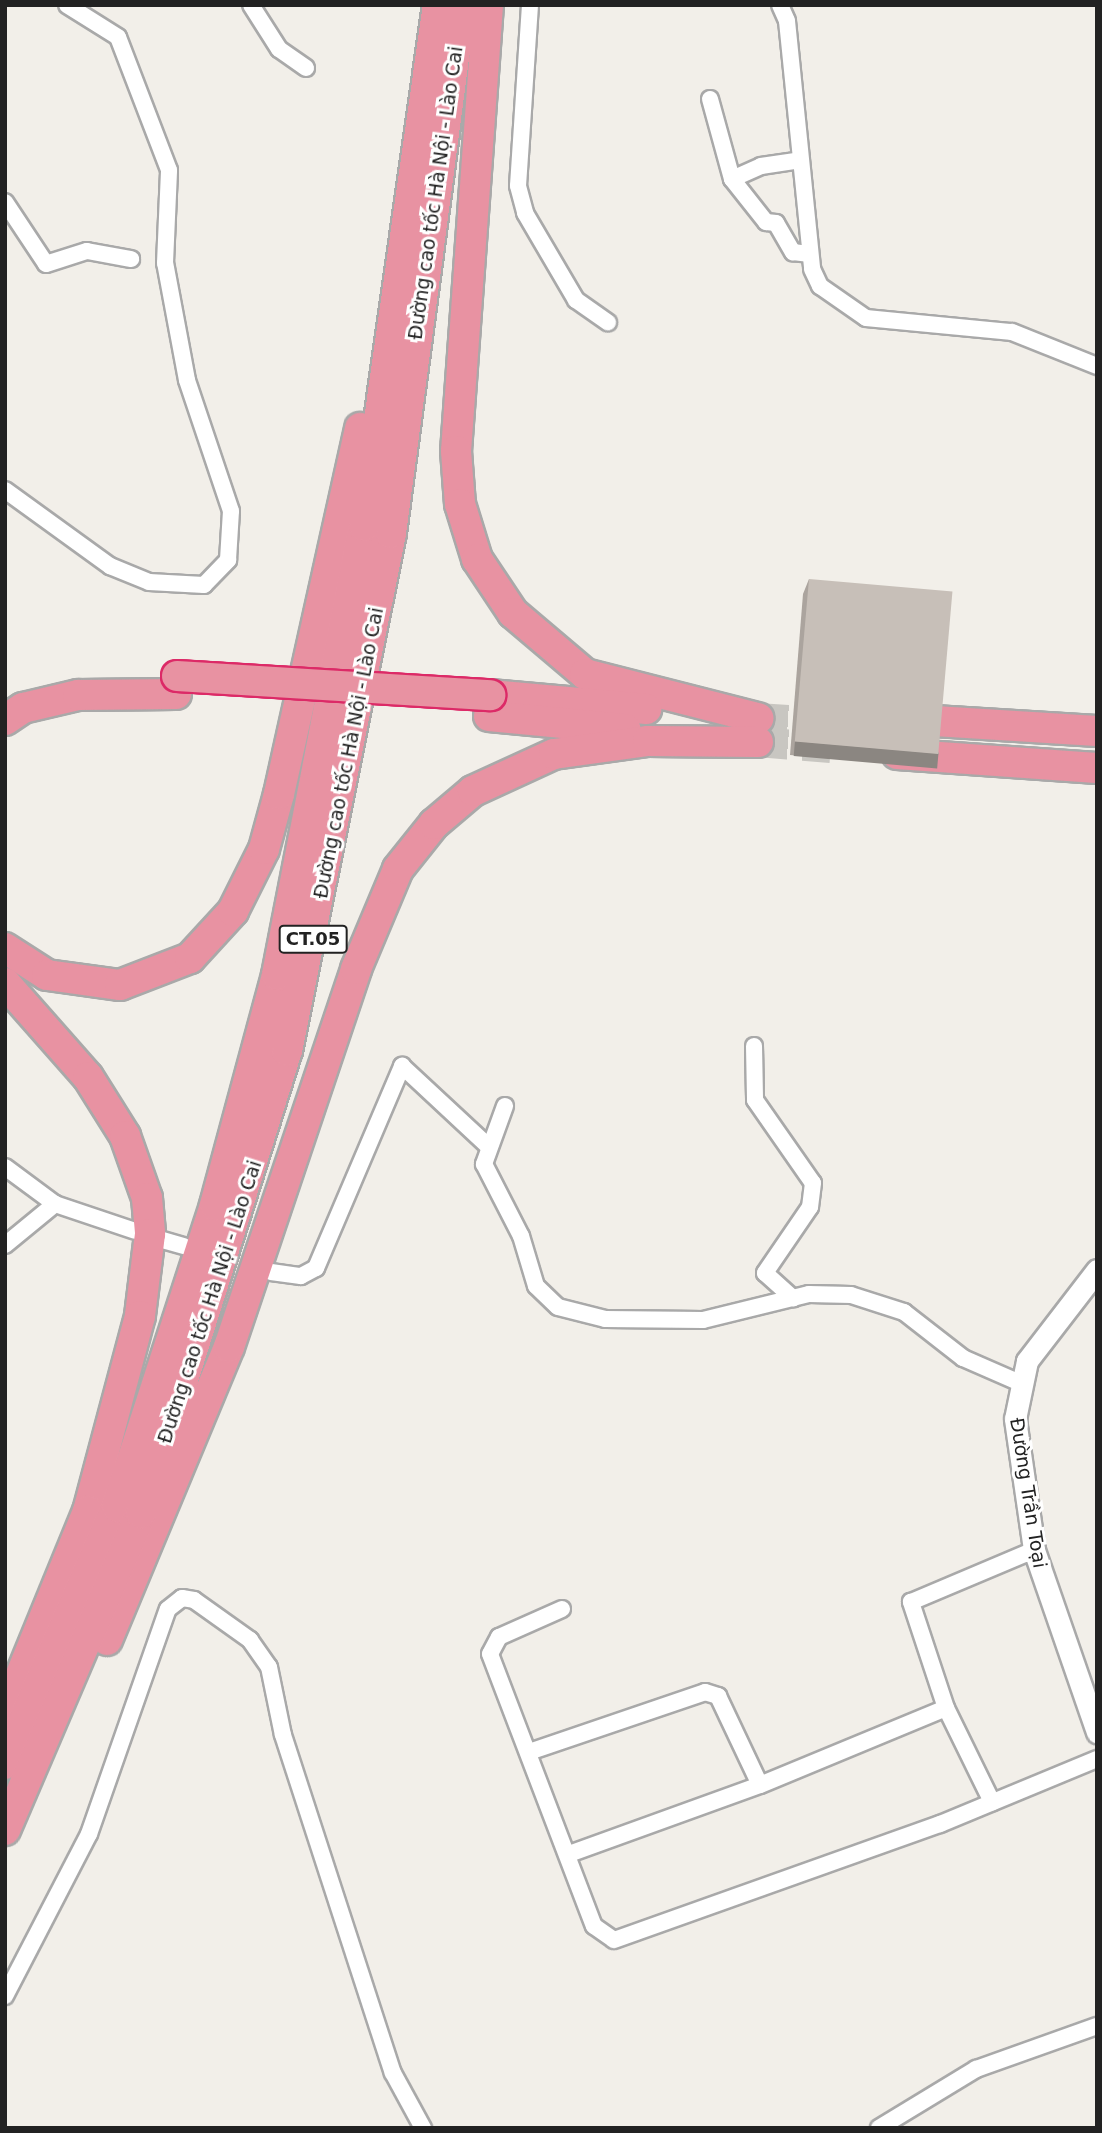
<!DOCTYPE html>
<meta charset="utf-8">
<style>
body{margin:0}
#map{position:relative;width:1102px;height:2133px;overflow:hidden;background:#f2efe9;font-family:"DejaVu Sans",sans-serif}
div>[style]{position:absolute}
.motorway-tunnel>*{height:30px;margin-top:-15px;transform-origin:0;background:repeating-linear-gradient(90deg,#c8c6c1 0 30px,transparent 0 45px)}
.roads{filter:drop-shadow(2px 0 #a9a9a9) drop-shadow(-2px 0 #a9a9a9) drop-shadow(0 2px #a9a9a9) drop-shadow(0 -2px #a9a9a9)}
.minor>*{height:16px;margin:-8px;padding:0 8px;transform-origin:8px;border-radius:8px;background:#fff}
.tertiary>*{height:21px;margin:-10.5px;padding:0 10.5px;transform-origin:10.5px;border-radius:10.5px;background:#fff}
.motorway>*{height:30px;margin:-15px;padding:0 15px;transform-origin:15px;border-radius:15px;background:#e892a2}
.bridges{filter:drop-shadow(2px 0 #dc2a67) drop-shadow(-2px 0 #dc2a67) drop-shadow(0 2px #dc2a67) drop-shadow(0 -2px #dc2a67)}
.motorway-bridge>*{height:30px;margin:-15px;padding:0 15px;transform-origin:15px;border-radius:15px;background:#e892a2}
.wall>*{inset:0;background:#aba49e}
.shaded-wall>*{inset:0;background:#8b8681;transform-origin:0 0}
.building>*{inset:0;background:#c7bfb8;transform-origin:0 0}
span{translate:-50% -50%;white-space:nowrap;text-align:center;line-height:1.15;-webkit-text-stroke:6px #fff;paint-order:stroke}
.shield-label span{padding:2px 5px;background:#fff;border:2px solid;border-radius:5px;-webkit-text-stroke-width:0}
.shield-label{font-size:18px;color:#222;font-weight:700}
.street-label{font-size:19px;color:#222}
.frame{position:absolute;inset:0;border:7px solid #222;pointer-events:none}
</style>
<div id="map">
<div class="motorway-tunnel">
<i style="left:758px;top:718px;width:76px;rotate:3.8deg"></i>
<i style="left:758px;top:742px;width:73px;rotate:4.7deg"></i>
</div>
<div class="roads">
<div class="minor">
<i style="left:251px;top:5px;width:52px;rotate:57.5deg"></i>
<i style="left:279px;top:49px;width:33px;rotate:35deg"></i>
<i style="left:530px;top:5px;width:181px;rotate:93.8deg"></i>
<i style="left:518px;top:186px;width:28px;rotate:75deg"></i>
<i style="left:525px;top:213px;width:101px;rotate:59.6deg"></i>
<i style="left:576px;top:300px;width:39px;rotate:35deg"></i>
<i style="left:780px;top:5px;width:17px;rotate:66deg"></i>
<i style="left:787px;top:21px;width:249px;rotate:84.2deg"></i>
<i style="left:812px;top:269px;width:19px;rotate:65deg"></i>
<i style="left:820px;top:286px;width:56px;rotate:34.8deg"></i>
<i style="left:866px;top:318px;width:147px;rotate:5.5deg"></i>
<i style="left:1012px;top:332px;width:92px;rotate:21.8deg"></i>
<i style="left:710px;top:99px;width:83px;rotate:74.6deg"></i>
<i style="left:732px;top:179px;width:32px;rotate:-24deg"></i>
<i style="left:761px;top:166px;width:40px;rotate:-8.5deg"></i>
<i style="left:732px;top:179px;width:55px;rotate:51.7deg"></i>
<i style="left:766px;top:222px;width:10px;rotate:6deg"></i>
<i style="left:776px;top:223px;width:34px;rotate:60deg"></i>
<i style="left:793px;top:252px;width:17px;rotate:7deg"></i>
<i style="left:5px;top:202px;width:74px;rotate:56.5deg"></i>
<i style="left:46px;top:264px;width:43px;rotate:-17.6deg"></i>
<i style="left:87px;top:251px;width:45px;rotate:10.3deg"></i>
<i style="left:5px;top:490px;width:130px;rotate:35.9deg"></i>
<i style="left:110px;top:566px;width:42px;rotate:22.3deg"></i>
<i style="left:149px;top:582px;width:55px;rotate:3.1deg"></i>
<i style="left:204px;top:585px;width:35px;rotate:-46deg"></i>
<i style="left:228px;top:560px;width:49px;rotate:-86.5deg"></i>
<i style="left:231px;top:511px;width:138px;rotate:-108.6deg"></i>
<i style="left:187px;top:380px;width:119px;rotate:-100.6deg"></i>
<i style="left:165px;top:263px;width:93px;rotate:-87.5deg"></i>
<i style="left:169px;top:170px;width:142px;rotate:-111deg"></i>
<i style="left:118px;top:37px;width:60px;rotate:-147.9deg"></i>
<i style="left:754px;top:1046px;width:54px;rotate:88.9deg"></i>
<i style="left:755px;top:1100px;width:101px;rotate:55.1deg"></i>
<i style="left:813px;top:1183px;width:24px;rotate:97deg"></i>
<i style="left:810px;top:1207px;width:80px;rotate:124.3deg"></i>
<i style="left:765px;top:1273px;width:38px;rotate:42deg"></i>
<i style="left:505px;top:1106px;width:62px;rotate:109.9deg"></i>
<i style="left:484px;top:1164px;width:81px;rotate:62.8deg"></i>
<i style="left:521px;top:1236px;width:52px;rotate:73.3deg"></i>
<i style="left:536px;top:1286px;width:30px;rotate:44deg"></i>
<i style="left:558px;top:1307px;width:49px;rotate:14.3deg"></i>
<i style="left:605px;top:1319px;width:98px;rotate:0.6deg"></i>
<i style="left:703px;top:1320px;width:109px;rotate:-13.8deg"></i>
<i style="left:809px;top:1294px;width:42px;rotate:1.4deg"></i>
<i style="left:851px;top:1295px;width:56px;rotate:17.8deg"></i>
<i style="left:904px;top:1312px;width:75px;rotate:37.9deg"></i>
<i style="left:963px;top:1358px;width:60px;rotate:23.6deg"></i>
<i style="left:5px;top:1167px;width:62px;rotate:36.5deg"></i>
<i style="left:55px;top:1204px;width:84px;rotate:18.6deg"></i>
<i style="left:159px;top:1239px;width:26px;rotate:16deg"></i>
<i style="left:5px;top:1245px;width:65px;rotate:-39.4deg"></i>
<i style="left:271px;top:1272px;width:30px;rotate:8deg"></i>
<i style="left:301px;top:1276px;width:17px;rotate:-28deg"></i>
<i style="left:316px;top:1268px;width:220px;rotate:-66.9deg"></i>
<i style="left:402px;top:1066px;width:115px;rotate:42.9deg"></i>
<i style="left:562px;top:1609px;width:69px;rotate:156deg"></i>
<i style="left:499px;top:1637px;width:19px;rotate:118deg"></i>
<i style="left:490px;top:1654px;width:291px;rotate:69.1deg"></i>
<i style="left:594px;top:1926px;width:24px;rotate:35deg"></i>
<i style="left:614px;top:1940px;width:346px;rotate:-19.6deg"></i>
<i style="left:940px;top:1824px;width:170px;rotate:-22.5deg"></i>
<i style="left:946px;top:1708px;width:112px;rotate:-108.3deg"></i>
<i style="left:911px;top:1602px;width:134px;rotate:-22.9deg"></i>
<i style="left:529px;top:1752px;width:186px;rotate:-18.8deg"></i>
<i style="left:705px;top:1692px;width:14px;rotate:17deg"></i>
<i style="left:718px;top:1696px;width:98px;rotate:64.7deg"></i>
<i style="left:760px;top:1785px;width:201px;rotate:-22.5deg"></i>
<i style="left:946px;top:1708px;width:105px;rotate:63.9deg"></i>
<i style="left:569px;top:1854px;width:203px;rotate:-19.9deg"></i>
<i style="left:5px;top:1996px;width:182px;rotate:-62.6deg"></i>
<i style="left:89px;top:1834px;width:238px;rotate:-70.7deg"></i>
<i style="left:168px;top:1609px;width:18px;rotate:-38deg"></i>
<i style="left:182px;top:1598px;width:12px;rotate:9deg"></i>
<i style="left:194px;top:1600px;width:69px;rotate:35.5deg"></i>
<i style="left:250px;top:1640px;width:33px;rotate:55deg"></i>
<i style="left:269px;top:1667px;width:69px;rotate:78.4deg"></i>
<i style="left:283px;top:1735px;width:355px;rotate:72deg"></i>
<i style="left:393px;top:2073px;width:63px;rotate:61.4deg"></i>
<i style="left:879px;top:2128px;width:114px;rotate:-31.3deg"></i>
<i style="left:976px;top:2069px;width:128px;rotate:-19.6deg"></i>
</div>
<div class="tertiary">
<i style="left:1097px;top:1270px;width:115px;rotate:127.6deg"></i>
<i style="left:1027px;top:1361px;width:59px;rotate:101.7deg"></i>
<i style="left:1015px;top:1419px;width:132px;rotate:81.7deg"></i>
<i style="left:1034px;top:1550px;width:193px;rotate:70.9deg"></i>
</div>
<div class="motorway">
<i style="left:488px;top:5px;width:447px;rotate:94.1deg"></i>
<i style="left:456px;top:451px;width:53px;rotate:85.7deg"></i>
<i style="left:460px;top:504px;width:58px;rotate:72.8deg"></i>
<i style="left:477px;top:559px;width:65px;rotate:56.3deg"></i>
<i style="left:513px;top:613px;width:94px;rotate:40.3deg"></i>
<i style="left:585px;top:674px;width:179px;rotate:14.3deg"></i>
<i style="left:490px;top:695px;width:157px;rotate:5.1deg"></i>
<i style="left:489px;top:716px;width:137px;rotate:5.5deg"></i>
<i style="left:902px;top:719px;width:195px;rotate:3.5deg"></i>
<i style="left:5px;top:720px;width:22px;rotate:-34deg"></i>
<i style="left:23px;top:708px;width:57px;rotate:-13.3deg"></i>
<i style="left:78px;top:695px;width:98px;rotate:-0.6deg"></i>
<i style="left:897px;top:754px;width:200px;rotate:4deg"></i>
<i style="left:5px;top:948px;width:50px;rotate:32.7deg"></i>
<i style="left:47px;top:975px;width:74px;rotate:7.8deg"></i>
<i style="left:120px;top:985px;width:75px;rotate:-21.1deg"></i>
<i style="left:190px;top:958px;width:64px;rotate:-47.5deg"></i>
<i style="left:233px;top:911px;width:69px;rotate:-63.4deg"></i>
<i style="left:264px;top:849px;width:57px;rotate:-74.7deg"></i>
<i style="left:279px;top:794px;width:375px;rotate:-77.5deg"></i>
<i style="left:5px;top:983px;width:125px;rotate:48.6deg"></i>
<i style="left:88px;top:1077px;width:70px;rotate:57.9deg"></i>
<i style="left:125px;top:1136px;width:66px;rotate:70.5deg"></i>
<i style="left:147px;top:1198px;width:36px;rotate:85deg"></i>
<i style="left:150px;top:1234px;width:83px;rotate:97deg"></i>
<i style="left:140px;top:1316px;width:202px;rotate:104.9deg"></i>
<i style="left:88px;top:1511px;width:218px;rotate:112.3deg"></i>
<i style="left:107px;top:1640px;width:317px;rotate:-67.4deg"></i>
<i style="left:229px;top:1347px;width:399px;rotate:-71.4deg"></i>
<i style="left:356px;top:969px;width:108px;rotate:-67.2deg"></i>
<i style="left:398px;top:869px;width:58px;rotate:-51.3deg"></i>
<i style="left:434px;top:824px;width:51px;rotate:-40.2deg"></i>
<i style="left:473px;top:791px;width:89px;rotate:-24.6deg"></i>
<i style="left:554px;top:754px;width:95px;rotate:-7.9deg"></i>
<i style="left:648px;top:741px;width:110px;rotate:0.5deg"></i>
<i style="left:5px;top:1764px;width:280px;rotate:-66.5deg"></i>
<i style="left:117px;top:1507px;width:318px;rotate:-72deg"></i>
<i style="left:215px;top:1205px;width:238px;rotate:-74.9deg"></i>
<i style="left:277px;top:975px;width:457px;rotate:-79deg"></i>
<i style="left:364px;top:526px;width:526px;rotate:-81.92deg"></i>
<i style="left:5px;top:1830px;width:345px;rotate:-66.8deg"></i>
<i style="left:141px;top:1513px;width:485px;rotate:-72.5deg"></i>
<i style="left:287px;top:1051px;width:528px;rotate:-78.65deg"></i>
<i style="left:391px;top:533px;width:533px;rotate:-82.45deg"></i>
</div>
</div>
<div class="bridges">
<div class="motorway-bridge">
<i style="left:177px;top:676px;width:314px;rotate:3.5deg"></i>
</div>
</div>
<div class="wall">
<i style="clip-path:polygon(809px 579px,939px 753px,933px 767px,790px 755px,803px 594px)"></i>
</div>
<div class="shaded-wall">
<i style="left:795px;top:741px;width:144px;height:15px;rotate:5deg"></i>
</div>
<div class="building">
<i style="left:809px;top:579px;width:144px;height:163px;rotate:5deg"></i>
</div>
<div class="shield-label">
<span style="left:313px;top:939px">CT.05</span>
</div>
<div class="street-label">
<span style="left:436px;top:193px;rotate:-82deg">Đường cao tốc Hà Nội - Lào Cai</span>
<span style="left:349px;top:753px;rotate:-79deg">Đường cao tốc Hà Nội - Lào Cai</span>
<span style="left:210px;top:1302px;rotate:-72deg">Đường cao tốc Hà Nội - Lào Cai</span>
<span style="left:1028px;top:1493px;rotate:81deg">Đường Trần Toại</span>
</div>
<div class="frame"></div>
</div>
